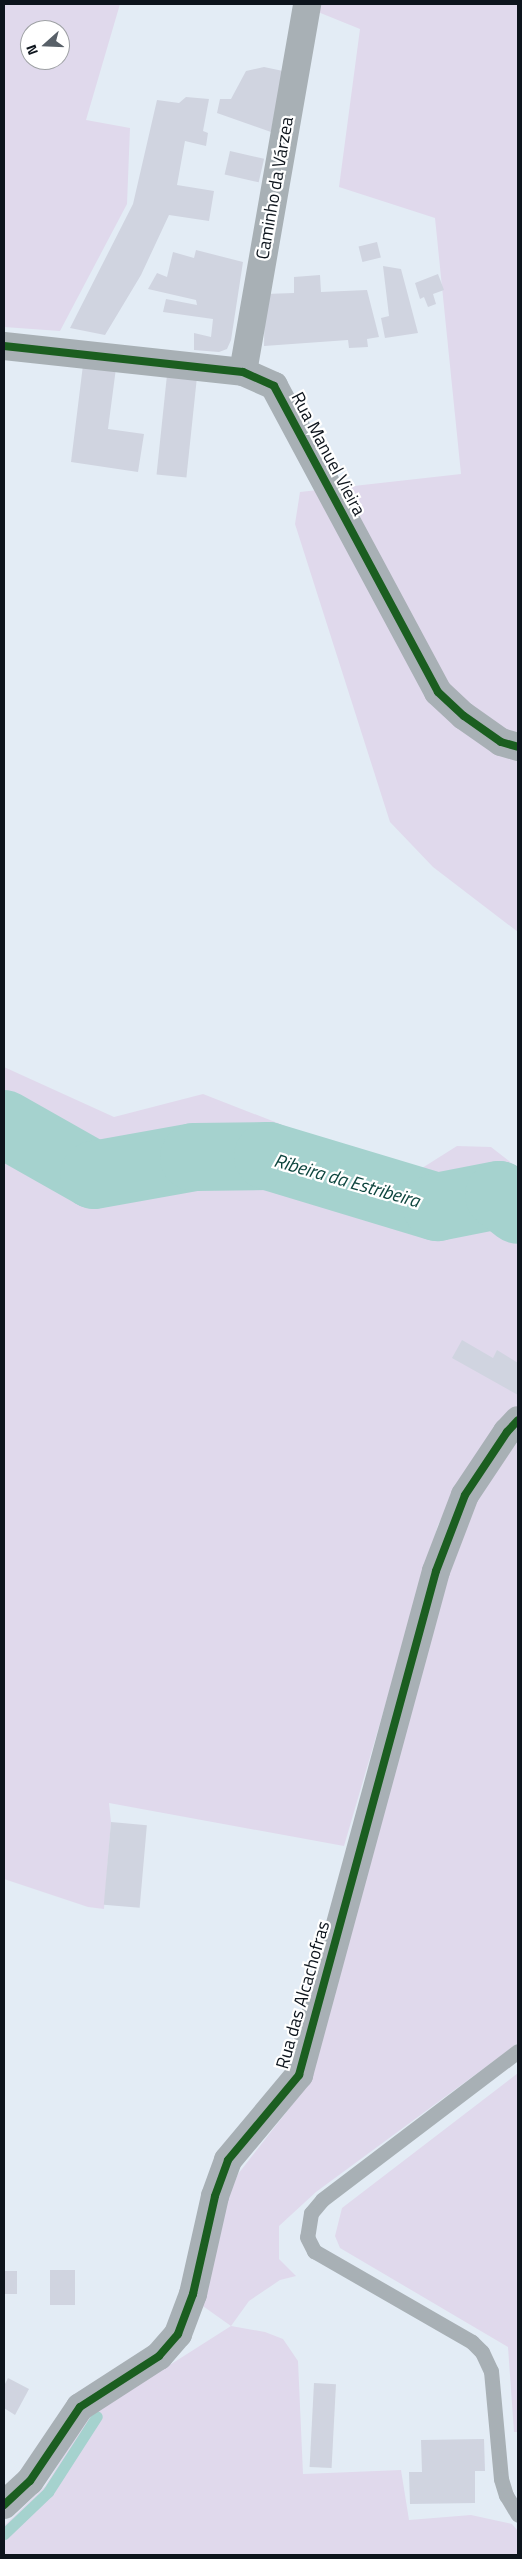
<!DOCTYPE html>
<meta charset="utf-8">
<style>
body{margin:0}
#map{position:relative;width:522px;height:2559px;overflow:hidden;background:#e3ecf5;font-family:"Titillium Web",sans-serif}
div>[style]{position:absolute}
.green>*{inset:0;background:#e0d9ec}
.stream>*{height:11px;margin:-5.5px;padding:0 5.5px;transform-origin:5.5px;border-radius:5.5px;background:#a5d2ce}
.river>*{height:68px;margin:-34px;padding:0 34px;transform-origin:34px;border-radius:34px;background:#a5d2ce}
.building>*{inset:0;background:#d0d4e0;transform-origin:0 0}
.lane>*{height:15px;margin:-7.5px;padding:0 7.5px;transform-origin:7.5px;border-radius:7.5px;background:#a8b0b5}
.street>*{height:28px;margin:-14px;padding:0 14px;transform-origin:14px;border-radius:14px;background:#a8b0b5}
.cycleway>*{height:8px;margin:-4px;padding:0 4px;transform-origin:4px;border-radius:4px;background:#1b5e20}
span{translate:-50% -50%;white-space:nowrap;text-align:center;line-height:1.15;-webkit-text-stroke:4.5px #fff;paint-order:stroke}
.street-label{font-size:18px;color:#0d141c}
.water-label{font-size:19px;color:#0e453e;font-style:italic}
.frame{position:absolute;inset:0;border:5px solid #0d141c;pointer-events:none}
.north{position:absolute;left:20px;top:20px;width:50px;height:50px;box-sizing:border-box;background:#fff;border:1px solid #9ea1a4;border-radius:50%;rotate:250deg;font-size:14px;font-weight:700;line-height:20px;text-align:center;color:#0d141c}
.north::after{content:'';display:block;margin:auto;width:18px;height:22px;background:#586068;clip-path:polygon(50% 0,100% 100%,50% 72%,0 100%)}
</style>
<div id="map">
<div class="green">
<i style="clip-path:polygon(evenodd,4px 4px,120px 4px,86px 120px,130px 128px,127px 204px,60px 331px,4px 327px,4px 4px,30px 30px,60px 30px,60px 60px,30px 60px,30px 30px)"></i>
<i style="clip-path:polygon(321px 4px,518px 4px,518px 932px,433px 867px,390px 822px,295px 524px,300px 492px,461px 474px,435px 218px,339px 187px,360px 29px,318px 12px)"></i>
<i style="clip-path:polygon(4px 1067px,114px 1117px,203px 1094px,411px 1175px,457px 1146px,491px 1147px,518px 1168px,518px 1408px,457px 1488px,438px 1525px,344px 1846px,109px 1803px,111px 1822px,104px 1909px,88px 1907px,4px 1879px)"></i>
<i style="clip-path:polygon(518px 1435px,518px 2043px,316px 2192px,279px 2226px,279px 2259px,296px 2276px,280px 2280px,249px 2301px,231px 2326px,265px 2332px,283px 2339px,298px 2361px,303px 2474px,401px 2470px,409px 2520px,471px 2515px,512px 2524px,518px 2531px,518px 2555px,4px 2555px,4px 2526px,45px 2486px,88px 2417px,231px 2326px,200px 2304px,222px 2212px,238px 2174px,299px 2096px,448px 1557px,476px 1488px)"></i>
<i style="clip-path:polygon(518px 2073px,518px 2432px,514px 2432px,508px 2347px,340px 2248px,335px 2236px,342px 2208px)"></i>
</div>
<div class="stream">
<i style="left:4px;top:2534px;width:61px;rotate:-43.7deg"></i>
<i style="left:48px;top:2492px;width:90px;rotate:-57.2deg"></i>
</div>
<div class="river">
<i style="left:4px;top:1124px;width:103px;rotate:29.5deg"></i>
<i style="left:94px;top:1175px;width:102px;rotate:-10.2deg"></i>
<i style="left:194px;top:1157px;width:74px;rotate:-0.8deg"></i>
<i style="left:268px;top:1156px;width:177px;rotate:16.8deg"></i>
<i style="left:437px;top:1207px;width:63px;rotate:-11deg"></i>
<i style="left:499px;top:1195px;width:24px;rotate:38deg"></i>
</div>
<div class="building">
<i style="clip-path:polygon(264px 67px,283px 71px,271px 132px,217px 113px,220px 99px,231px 99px,246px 71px)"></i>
<i style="clip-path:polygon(186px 97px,209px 99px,203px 131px,208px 133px,206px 146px,185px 141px,177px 185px,214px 191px,209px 221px,169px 215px,141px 275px,105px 335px,70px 328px,133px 204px,157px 100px,179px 103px)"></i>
<i style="left:230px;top:151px;width:35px;height:24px;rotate:13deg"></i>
<i style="left:377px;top:242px;width:16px;height:19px;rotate:76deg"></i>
<i style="clip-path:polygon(196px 250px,243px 262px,231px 340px,227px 349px,219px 352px,194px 350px,194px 333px,211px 337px,213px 319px,163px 312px,166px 299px,197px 305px,196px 300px,148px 289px,157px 273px,167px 277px,173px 252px,194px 258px)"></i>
<i style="clip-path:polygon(383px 266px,401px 269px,418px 333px,385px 338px,381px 318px,389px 316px)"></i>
<i style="clip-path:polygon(438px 274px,444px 290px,433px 294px,436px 304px,428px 307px,424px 297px,420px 299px,415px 283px)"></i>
<i style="clip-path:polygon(320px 275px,321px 292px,367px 290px,379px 337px,367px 339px,368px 347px,349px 348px,348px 340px,264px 346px,265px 294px,294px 293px,294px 277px)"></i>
<i style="clip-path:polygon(83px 365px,116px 368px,108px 429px,144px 434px,138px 472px,71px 462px)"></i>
<i style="left:167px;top:375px;width:30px;height:100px;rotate:6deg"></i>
<i style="clip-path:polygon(462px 1340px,493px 1358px,497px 1350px,518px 1363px,518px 1395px,452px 1358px)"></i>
<i style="left:111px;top:1822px;width:36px;height:83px;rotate:5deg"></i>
<i style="left:50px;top:2270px;width:25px;height:35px"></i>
<i style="left:4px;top:2271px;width:13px;height:23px"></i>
<i style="clip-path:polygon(8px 2378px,29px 2389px,15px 2415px,4px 2408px,4px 2386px)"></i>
<i style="left:314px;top:2383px;width:22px;height:84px;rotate:3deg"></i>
<i style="clip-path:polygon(484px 2439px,485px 2471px,475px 2471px,475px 2503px,410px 2504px,409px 2472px,422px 2472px,421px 2440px)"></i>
</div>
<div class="lane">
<i style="left:518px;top:2051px;width:246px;rotate:142.8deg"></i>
<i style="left:322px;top:2200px;width:17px;rotate:130deg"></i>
<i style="left:311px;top:2213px;width:24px;rotate:99deg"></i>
<i style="left:307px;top:2237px;width:16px;rotate:63deg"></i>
<i style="left:314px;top:2251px;width:182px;rotate:29.9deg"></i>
<i style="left:472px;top:2342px;width:14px;rotate:45deg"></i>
<i style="left:482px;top:2352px;width:21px;rotate:65deg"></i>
<i style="left:491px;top:2371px;width:108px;rotate:84.7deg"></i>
<i style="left:501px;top:2479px;width:17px;rotate:73deg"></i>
<i style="left:506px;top:2495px;width:23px;rotate:59deg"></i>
</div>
<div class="street">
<i style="left:4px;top:346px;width:240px;rotate:6.2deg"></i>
<i style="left:243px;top:372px;width:34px;rotate:24deg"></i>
<i style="left:274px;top:386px;width:347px;rotate:61.8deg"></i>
<i style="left:438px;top:692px;width:35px;rotate:43deg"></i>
<i style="left:464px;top:716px;width:45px;rotate:35.1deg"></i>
<i style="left:501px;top:742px;width:18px;rotate:16deg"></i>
<i style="left:243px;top:372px;width:374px;rotate:-80.1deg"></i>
<i style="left:4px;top:2505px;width:35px;rotate:-43deg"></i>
<i style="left:30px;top:2481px;width:89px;rotate:-56deg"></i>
<i style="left:80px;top:2407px;width:94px;rotate:-32.8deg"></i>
<i style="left:159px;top:2356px;width:29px;rotate:-49deg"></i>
<i style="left:178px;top:2334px;width:43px;rotate:-69.4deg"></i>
<i style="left:193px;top:2294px;width:100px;rotate:-77.3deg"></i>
<i style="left:215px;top:2196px;width:38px;rotate:-70deg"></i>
<i style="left:228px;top:2160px;width:111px;rotate:-50.1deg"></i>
<i style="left:299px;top:2075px;width:522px;rotate:-74.79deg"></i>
<i style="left:436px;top:1571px;width:81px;rotate:-69.1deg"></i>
<i style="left:465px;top:1495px;width:76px;rotate:-56.3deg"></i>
<i style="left:507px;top:1432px;width:16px;rotate:-47deg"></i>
</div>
<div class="cycleway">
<i style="left:4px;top:346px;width:240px;rotate:6.2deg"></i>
<i style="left:243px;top:372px;width:34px;rotate:24deg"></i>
<i style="left:274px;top:386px;width:347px;rotate:61.8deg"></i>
<i style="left:438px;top:692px;width:35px;rotate:43deg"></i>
<i style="left:464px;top:716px;width:45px;rotate:35.1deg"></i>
<i style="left:501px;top:742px;width:18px;rotate:16deg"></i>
<i style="left:4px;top:2505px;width:35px;rotate:-43deg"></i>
<i style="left:30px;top:2481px;width:89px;rotate:-56deg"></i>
<i style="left:80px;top:2407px;width:94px;rotate:-32.8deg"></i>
<i style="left:159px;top:2356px;width:29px;rotate:-49deg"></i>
<i style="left:178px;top:2334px;width:43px;rotate:-69.4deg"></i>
<i style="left:193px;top:2294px;width:100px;rotate:-77.3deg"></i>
<i style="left:215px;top:2196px;width:38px;rotate:-70deg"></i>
<i style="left:228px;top:2160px;width:111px;rotate:-50.1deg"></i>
<i style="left:299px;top:2075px;width:522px;rotate:-74.79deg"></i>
<i style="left:436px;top:1571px;width:81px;rotate:-69.1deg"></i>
<i style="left:465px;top:1495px;width:76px;rotate:-56.3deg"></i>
<i style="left:507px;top:1432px;width:16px;rotate:-47deg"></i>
</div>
<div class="street-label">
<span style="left:275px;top:188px;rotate:-80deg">Caminho da Várzea</span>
<span style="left:328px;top:454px;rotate:62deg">Rua Manuel Vieira</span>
<span style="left:303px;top:1995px;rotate:-74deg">Rua das Alcachofras</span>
</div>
<div class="water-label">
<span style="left:347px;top:1180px;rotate:16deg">Ribeira da Estribeira</span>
</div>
<div class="frame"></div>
<div class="north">N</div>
</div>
